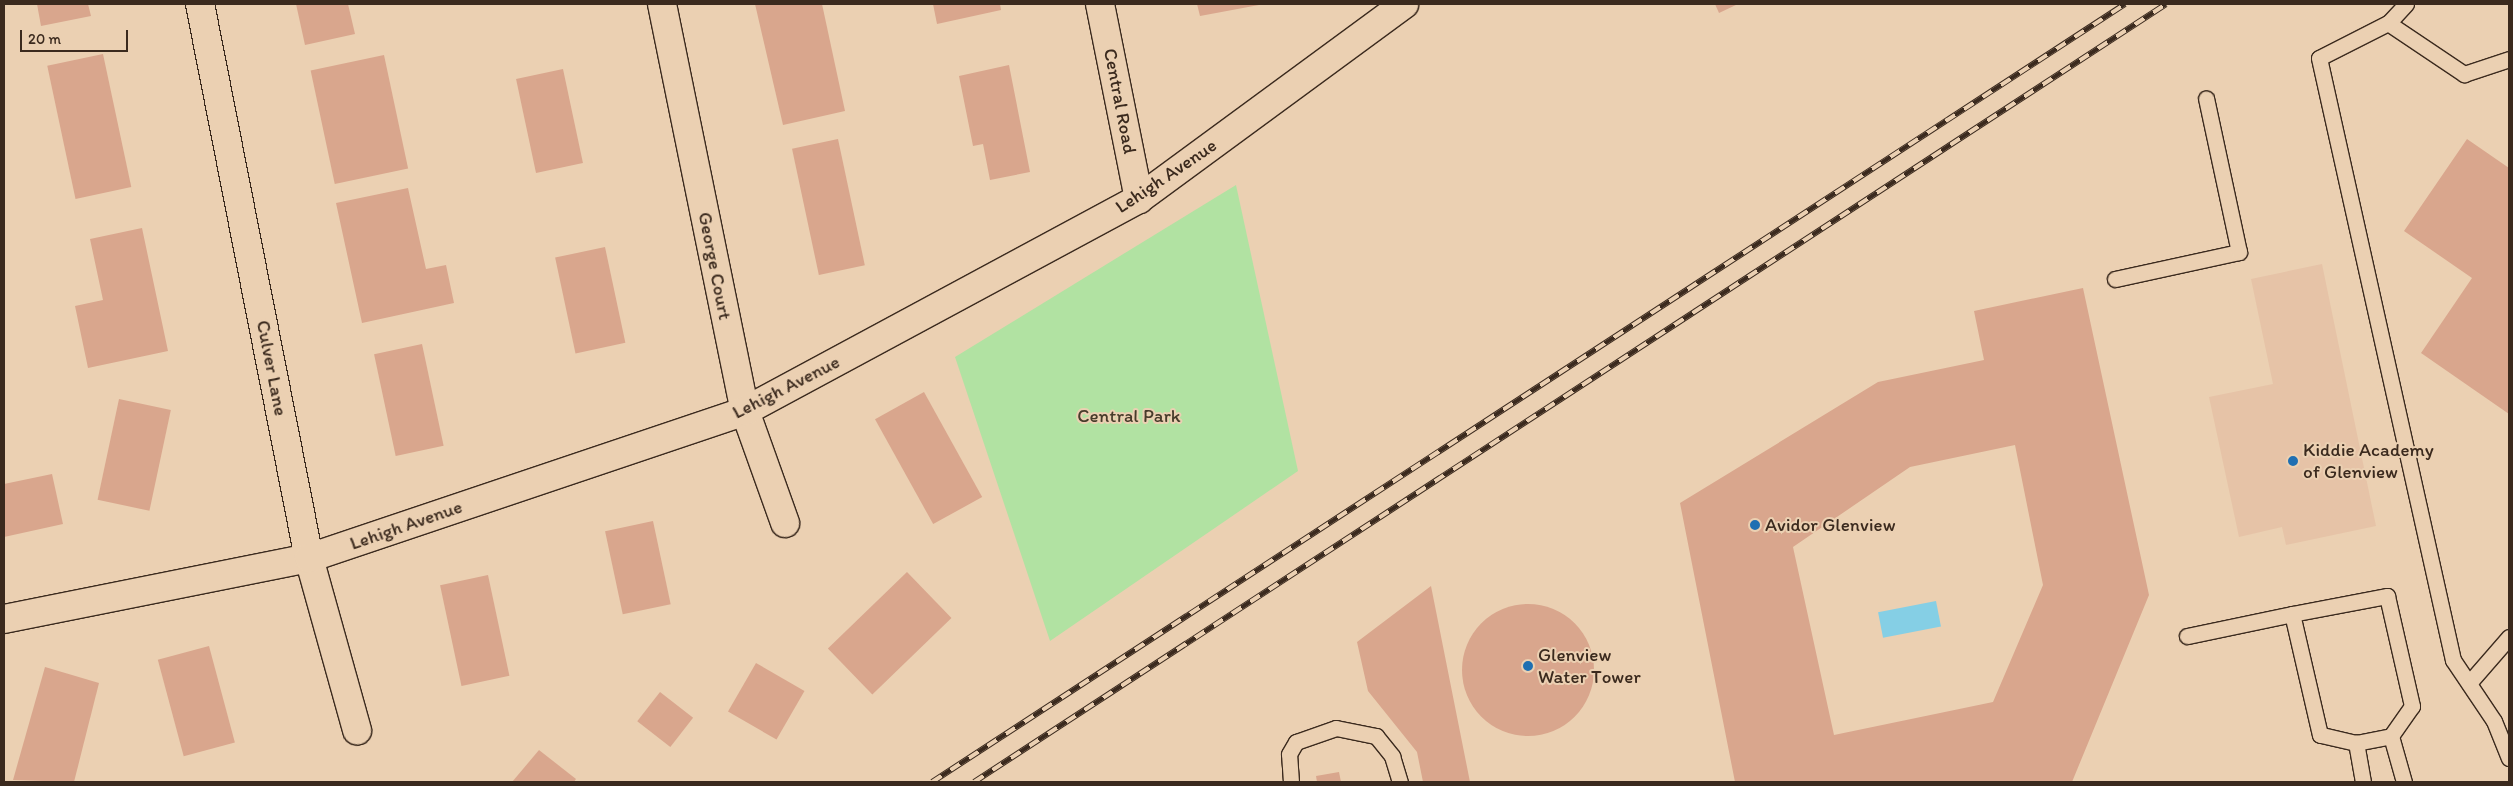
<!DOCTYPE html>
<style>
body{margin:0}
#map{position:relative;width:2513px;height:786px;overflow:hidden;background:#ebd0b2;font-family:Itim,sans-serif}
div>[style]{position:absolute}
.built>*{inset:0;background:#e6c3a7}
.green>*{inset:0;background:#b1e2a2}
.water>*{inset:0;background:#85cfe5;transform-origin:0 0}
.building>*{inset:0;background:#d9a68d;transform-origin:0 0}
.round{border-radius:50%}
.roads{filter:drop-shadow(1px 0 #3b2a1e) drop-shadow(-1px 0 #3b2a1e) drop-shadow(0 1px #3b2a1e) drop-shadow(0 -1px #3b2a1e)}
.lane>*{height:15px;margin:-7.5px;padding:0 7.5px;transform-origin:7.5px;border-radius:7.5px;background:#ebd0b2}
.street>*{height:28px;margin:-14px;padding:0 14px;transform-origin:14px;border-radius:14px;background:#ebd0b2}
.rail>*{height:5.5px;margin-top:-2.75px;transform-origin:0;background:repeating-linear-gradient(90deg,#ebd0b2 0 11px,#3b2a1e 0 22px);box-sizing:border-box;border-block:1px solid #3b2a1e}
.dots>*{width:14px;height:14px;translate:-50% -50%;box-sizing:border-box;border:2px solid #ebd0b2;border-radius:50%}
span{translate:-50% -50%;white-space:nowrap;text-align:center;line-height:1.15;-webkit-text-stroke:4px #ebd0b2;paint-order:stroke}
.street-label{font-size:19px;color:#3b2a1e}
.park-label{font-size:19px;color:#473c2b}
.poi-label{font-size:19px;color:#3b2a1e}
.left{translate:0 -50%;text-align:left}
.frame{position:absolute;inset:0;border:5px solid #3b2a1e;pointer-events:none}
.scale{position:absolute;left:20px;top:30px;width:108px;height:22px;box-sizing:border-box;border:2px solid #3b2a1e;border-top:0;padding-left:6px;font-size:15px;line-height:18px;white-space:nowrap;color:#3b2a1e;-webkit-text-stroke:4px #ebd0b2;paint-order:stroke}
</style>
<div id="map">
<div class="built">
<i style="clip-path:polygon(2322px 264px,2376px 526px,2286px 545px,2282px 527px,2239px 537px,2209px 397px,2273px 384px,2251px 279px)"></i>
</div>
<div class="green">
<i style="clip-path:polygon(1236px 185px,1298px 471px,1050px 641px,955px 357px)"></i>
</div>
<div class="water">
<i style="left:1936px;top:601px;width:26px;height:59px;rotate:79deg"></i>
</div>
<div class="building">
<i style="clip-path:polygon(37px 4px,88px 4px,91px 16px,41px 26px)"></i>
<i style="clip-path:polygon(296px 4px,348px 4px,355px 34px,305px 45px)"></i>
<i style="clip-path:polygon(755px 4px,822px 4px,845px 111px,783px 125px)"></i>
<i style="clip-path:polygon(933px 4px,1000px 4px,1001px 10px,937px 24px)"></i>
<i style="clip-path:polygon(1197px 4px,1259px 4px,1259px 5px,1200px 16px)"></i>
<i style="clip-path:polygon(1715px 4px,1738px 4px,1719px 13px)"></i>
<i style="left:103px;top:54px;width:136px;height:57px;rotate:78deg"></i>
<i style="left:384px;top:55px;width:116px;height:75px;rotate:78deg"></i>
<i style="clip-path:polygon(1009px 65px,1030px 172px,990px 180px,983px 144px,973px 146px,959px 76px)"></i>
<i style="left:563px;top:69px;width:96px;height:48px;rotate:78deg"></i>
<i style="left:838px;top:139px;width:129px;height:47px;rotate:78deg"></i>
<i style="clip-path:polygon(2467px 139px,2509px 168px,2509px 414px,2421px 353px,2472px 278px,2404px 231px)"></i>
<i style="clip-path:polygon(408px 188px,426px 269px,446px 265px,454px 303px,362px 323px,336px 203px)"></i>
<i style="clip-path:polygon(142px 228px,168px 351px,88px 368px,75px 306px,103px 300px,90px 239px)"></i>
<i style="left:605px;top:247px;width:98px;height:51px;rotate:78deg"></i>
<i style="clip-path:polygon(evenodd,2083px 288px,2149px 595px,2072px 782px,1735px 782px,1680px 503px,1878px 382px,1984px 360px,1974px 311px,2083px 288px,2015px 445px,2043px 585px,1993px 702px,1834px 735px,1793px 547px,1910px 467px,2015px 445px)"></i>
<i style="left:422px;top:344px;width:104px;height:49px;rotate:78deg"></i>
<i style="left:924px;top:392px;width:120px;height:56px;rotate:61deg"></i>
<i style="left:119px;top:399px;width:53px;height:103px;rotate:12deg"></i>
<i style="clip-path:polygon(52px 474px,63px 524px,4px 537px,4px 484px)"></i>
<i style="left:653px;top:521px;width:85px;height:49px;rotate:78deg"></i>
<i style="left:907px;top:572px;width:64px;height:110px;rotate:46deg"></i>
<i style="left:488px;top:575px;width:103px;height:49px;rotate:78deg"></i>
<i style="clip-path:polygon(1431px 586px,1470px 782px,1423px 782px,1417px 752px,1368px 691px,1357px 642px)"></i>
<i class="round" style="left:1462px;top:604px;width:132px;height:132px"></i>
<i style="left:209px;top:646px;width:100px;height:53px;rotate:75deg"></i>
<i style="left:756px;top:663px;width:56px;height:56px;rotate:30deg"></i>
<i style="clip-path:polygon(45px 667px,99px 683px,74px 782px,13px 780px)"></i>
<i style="left:660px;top:692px;width:42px;height:37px;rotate:38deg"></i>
<i style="clip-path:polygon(539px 750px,576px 779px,574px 782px,512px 782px)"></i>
<i style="clip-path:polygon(1339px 772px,1341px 782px,1317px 782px,1316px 776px)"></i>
</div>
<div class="roads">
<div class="lane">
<i style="left:2406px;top:4px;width:26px;rotate:133deg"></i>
<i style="left:2388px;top:23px;width:77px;rotate:153.1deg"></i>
<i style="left:2319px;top:58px;width:617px;rotate:77.45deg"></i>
<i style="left:2453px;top:660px;width:73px;rotate:56.1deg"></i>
<i style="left:2494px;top:721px;width:40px;rotate:68deg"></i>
<i style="left:2388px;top:23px;width:92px;rotate:33.9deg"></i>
<i style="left:2464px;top:74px;width:47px;rotate:-18.4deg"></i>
<i style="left:2115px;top:279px;width:127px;rotate:-12.3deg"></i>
<i style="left:2239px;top:252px;width:157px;rotate:-102.1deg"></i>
<i style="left:2187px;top:636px;width:107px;rotate:-11.8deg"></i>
<i style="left:2469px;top:683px;width:61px;rotate:-49deg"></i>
<i style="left:2356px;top:743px;width:36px;rotate:-11deg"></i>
<i style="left:1291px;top:782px;width:28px;rotate:-94deg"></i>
<i style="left:1289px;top:754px;width:14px;rotate:-60deg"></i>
<i style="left:1296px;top:742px;width:42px;rotate:-19.3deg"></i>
<i style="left:1336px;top:728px;width:41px;rotate:11.3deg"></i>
<i style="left:1376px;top:736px;width:26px;rotate:51deg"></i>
<i style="left:1392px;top:756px;width:27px;rotate:73deg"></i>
<i style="left:2363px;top:782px;width:40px;rotate:-100deg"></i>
<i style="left:2356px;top:743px;width:37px;rotate:-167deg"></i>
<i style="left:2320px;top:735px;width:124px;rotate:-103deg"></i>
<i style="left:2292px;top:614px;width:97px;rotate:-10.7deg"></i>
<i style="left:2387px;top:596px;width:113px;rotate:77.2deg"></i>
<i style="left:2412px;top:706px;width:37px;rotate:125deg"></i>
<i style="left:2391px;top:736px;width:48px;rotate:74.2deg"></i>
</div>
<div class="street">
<i style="left:200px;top:4px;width:565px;rotate:78.87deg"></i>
<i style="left:309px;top:558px;width:179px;rotate:74.4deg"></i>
<i style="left:662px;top:4px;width:415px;rotate:78.5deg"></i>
<i style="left:745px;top:411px;width:119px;rotate:70.3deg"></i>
<i style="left:1100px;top:4px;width:199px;rotate:78.7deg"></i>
<i style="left:4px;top:619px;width:311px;rotate:-11.3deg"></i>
<i style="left:309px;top:558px;width:460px;rotate:-18.6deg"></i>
<i style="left:745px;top:411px;width:447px;rotate:-28.3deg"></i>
<i style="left:1139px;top:199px;width:329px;rotate:-36.3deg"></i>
</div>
</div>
<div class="rail">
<i style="left:932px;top:782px;width:1424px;rotate:-33.11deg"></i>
<i style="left:974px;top:782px;width:1423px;rotate:-33.13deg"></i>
</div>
<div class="dots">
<i style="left:2293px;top:461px;background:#1f6fb2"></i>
<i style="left:1755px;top:525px;background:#1f6fb2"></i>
<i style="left:1528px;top:666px;background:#1f6fb2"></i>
</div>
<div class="street-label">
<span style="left:1120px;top:101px;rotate:79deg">Central Road</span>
<span style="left:1166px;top:176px;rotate:-34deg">Lehigh Avenue</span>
<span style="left:715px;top:266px;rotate:79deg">George Court</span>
<span style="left:272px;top:368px;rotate:79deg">Culver Lane</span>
<span style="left:786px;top:387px;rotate:-27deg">Lehigh Avenue</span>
<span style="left:406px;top:525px;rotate:-19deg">Lehigh Avenue</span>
</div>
<div class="park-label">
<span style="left:1129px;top:416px">Central Park</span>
</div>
<div class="poi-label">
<span class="left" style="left:2303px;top:461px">Kiddie Academy<br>of Glenview</span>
<span class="left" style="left:1765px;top:525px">Avidor Glenview</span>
<span class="left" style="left:1538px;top:666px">Glenview<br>Water Tower</span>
</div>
<div class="frame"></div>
<div class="scale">20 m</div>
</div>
